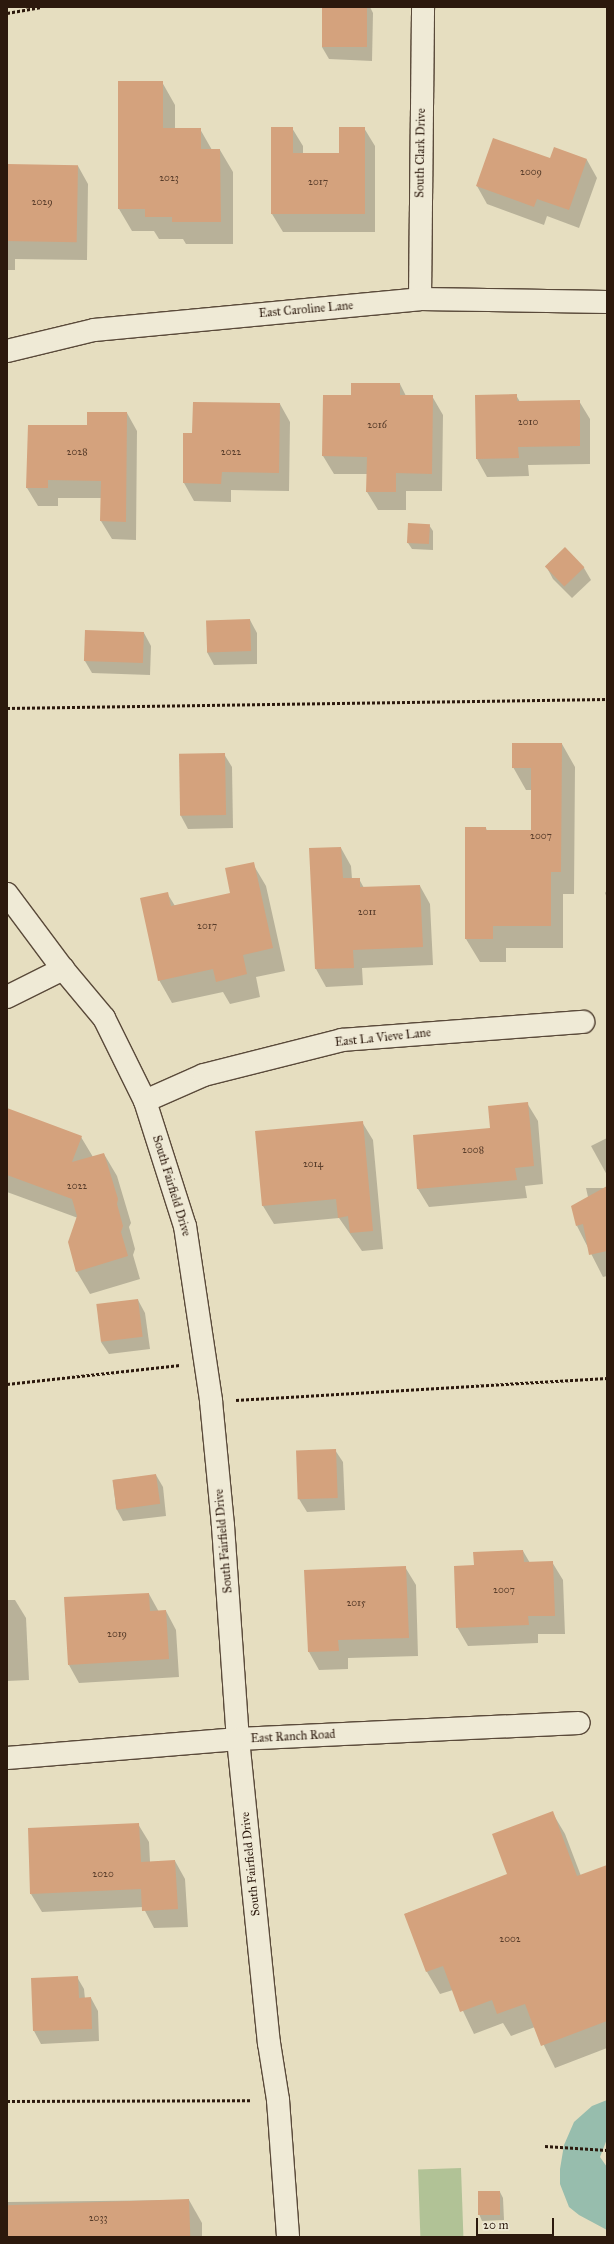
<!DOCTYPE html>
<style>
body{margin:0}
#map{position:relative;width:614px;height:2244px;overflow:hidden;background:#e6dec0;font-family:"IM FELL Great Primer",serif}
div>[style]{position:absolute}
.green>*{inset:0;background:#b1c296;transform-origin:0 0}
.water>*{inset:0;background:#97bdad}
.shadow>*{inset:0;background:#0003}
.building>*{inset:0;background:#d4a27d;transform-origin:0 0}
.path>*{height:2.5px;margin-top:-1.25px;transform-origin:0;background:repeating-linear-gradient(90deg,#2c190d 0 3px,transparent 0 5px)}
.roads{filter:drop-shadow(1px 0 #5a4a3a) drop-shadow(-1px 0 #5a4a3a) drop-shadow(0 1px #5a4a3a) drop-shadow(0 -1px #5a4a3a)}
.street>*{height:22px;margin:-11px;padding:0 11px;transform-origin:11px;border-radius:11px;background:#efead6}
span{translate:-50% -50%;white-space:nowrap;text-align:center;line-height:1.15;-webkit-text-stroke:3px #efead6;paint-order:stroke}
.number-label{font-size:10px;color:#563b29}
.number-label span{-webkit-text-stroke-width:0}
.street-label{font-size:12px;color:#2c190d}
.frame{position:absolute;inset:0;border:8px solid #2c190d;pointer-events:none}
.scale{position:absolute;left:476px;top:2218px;width:78px;height:18px;box-sizing:border-box;border:2px solid #2c190d;border-top:0;padding-left:5px;font-size:12px;line-height:14px;white-space:nowrap;color:#2c190d;-webkit-text-stroke:3px #efead6;paint-order:stroke}
</style>
<div id="map">
<div class="green">
<i style="left:461px;top:2168px;width:69px;height:43px;rotate:88deg"></i>
</div>
<div class="water">
<i style="clip-path:polygon(607px 2100px,607px 2139px,600px 2157px,607px 2167px,607px 2230px,579px 2215px,569px 2207px,560px 2184px,560px 2169px,564px 2145px,574px 2122px,592px 2106px)"></i>
</div>
<div class="shadow">
<i style="clip-path:polygon(323px 7px,370px 7px,373px 13px,372px 61px,329px 59px,322px 47px)"></i>
<i style="clip-path:polygon(162px 82px,175px 105px,175px 129px,200px 129px,212px 150px,220px 150px,233px 172px,233px 244px,186px 244px,183px 239px,159px 239px,154px 231px,132px 231px,119px 209px)"></i>
<i style="clip-path:polygon(292px 128px,303px 146px,303px 154px,340px 154px,364px 128px,375px 146px,375px 232px,283px 232px,272px 214px)"></i>
<i style="clip-path:polygon(550px 160px,587px 160px,597px 178px,579px 228px,547px 216px,544px 225px,487px 204px,477px 186px)"></i>
<i style="clip-path:polygon(7px 165px,78px 166px,88px 184px,87px 260px,15px 259px,15px 270px,7px 270px)"></i>
<i style="clip-path:polygon(400px 384px,406px 396px,432px 396px,443px 415px,442px 491px,406px 491px,406px 510px,378px 510px,367px 492px,368px 474px,334px 474px,323px 456px,352px 396px)"></i>
<i style="clip-path:polygon(516px 395px,520px 402px,579px 401px,590px 419px,590px 464px,528px 465px,529px 476px,487px 477px,477px 459px,476px 396px)"></i>
<i style="clip-path:polygon(280px 404px,290px 422px,289px 491px,231px 490px,231px 502px,194px 501px,184px 483px,193px 434px)"></i>
<i style="clip-path:polygon(127px 413px,137px 431px,136px 540px,112px 539px,101px 521px,102px 498px,58px 498px,58px 506px,38px 506px,27px 488px,88px 426px)"></i>
<i style="clip-path:polygon(429px 525px,433px 531px,433px 550px,412px 549px,408px 543px)"></i>
<i style="clip-path:polygon(565px 548px,584px 568px,591px 580px,572px 598px,553px 579px,546px 566px)"></i>
<i style="clip-path:polygon(250px 620px,257px 633px,257px 664px,214px 665px,207px 652px)"></i>
<i style="clip-path:polygon(144px 633px,151px 646px,150px 675px,92px 673px,85px 661px)"></i>
<i style="clip-path:polygon(562px 744px,575px 767px,574px 894px,563px 894px,563px 948px,506px 948px,506px 962px,480px 962px,466px 939px,466px 828px,486px 828px,487px 831px,532px 831px,532px 790px,526px 790px,513px 767px)"></i>
<i style="clip-path:polygon(224px 754px,232px 767px,233px 828px,188px 829px,181px 816px,180px 755px)"></i>
<i style="clip-path:polygon(341px 848px,351px 866px,352px 879px,359px 879px,364px 888px,420px 886px,430px 904px,433px 965px,362px 968px,363px 985px,326px 987px,316px 969px)"></i>
<i style="clip-path:polygon(253px 864px,266px 886px,285px 971px,256px 977px,260px 997px,230px 1004px,223px 992px,172px 1003px,159px 980px,167px 893px,175px 906px,231px 894px)"></i>
<i style="clip-path:polygon(607px 890px,607px 898px,605px 893px)"></i>
<i style="clip-path:polygon(527px 1103px,538px 1121px,543px 1184px,525px 1186px,527px 1198px,429px 1207px,418px 1189px,414px 1136px,491px 1129px)"></i>
<i style="clip-path:polygon(7px 1109px,81px 1137px,93px 1157px,104px 1154px,117px 1176px,131px 1223px,129px 1227px,135px 1249px,133px 1255px,140px 1279px,90px 1294px,77px 1272px,69px 1242px,78px 1218px,7px 1192px)"></i>
<i style="clip-path:polygon(362px 1122px,373px 1140px,383px 1249px,362px 1251px,339px 1218px,274px 1224px,263px 1206px,256px 1132px)"></i>
<i style="clip-path:polygon(607px 1138px,607px 1175px,591px 1146px)"></i>
<i style="clip-path:polygon(586px 1188px,607px 1188px,607px 1276px,603px 1277px,577px 1226px,588px 1197px)"></i>
<i style="clip-path:polygon(138px 1300px,145px 1313px,150px 1349px,109px 1354px,101px 1342px)"></i>
<i style="clip-path:polygon(335px 1450px,343px 1462px,345px 1510px,307px 1512px,299px 1499px)"></i>
<i style="clip-path:polygon(156px 1475px,163px 1487px,166px 1516px,123px 1521px,116px 1508px,113px 1480px)"></i>
<i style="clip-path:polygon(523px 1551px,530px 1563px,552px 1562px,563px 1580px,565px 1634px,538px 1634px,538px 1643px,468px 1646px,457px 1627px,475px 1566px)"></i>
<i style="clip-path:polygon(405px 1567px,416px 1585px,418px 1656px,348px 1658px,348px 1669px,319px 1670px,309px 1652px)"></i>
<i style="clip-path:polygon(149px 1594px,159px 1612px,166px 1611px,176px 1630px,179px 1677px,79px 1683px,69px 1665px)"></i>
<i style="clip-path:polygon(7px 1600px,15px 1600px,26px 1618px,29px 1680px,7px 1681px)"></i>
<i style="clip-path:polygon(552px 1812px,565px 1834px,581px 1876px,607px 1866px,607px 2048px,555px 2068px,535px 2027px,511px 2036px,503px 2023px,474px 2034px,453px 1990px,440px 1994px,427px 1972px,405px 1914px,509px 1875px)"></i>
<i style="clip-path:polygon(138px 1824px,149px 1842px,150px 1862px,175px 1861px,185px 1879px,188px 1927px,154px 1928px,143px 1907px,42px 1912px,31px 1894px)"></i>
<i style="clip-path:polygon(77px 1977px,84px 1989px,85px 1999px,91px 1998px,98px 2011px,99px 2041px,41px 2044px,34px 2031px,32px 1979px)"></i>
<i style="clip-path:polygon(500px 2192px,503px 2198px,504px 2220px,482px 2221px,479px 2214px)"></i>
<i style="clip-path:polygon(189px 2200px,202px 2223px,202px 2237px,7px 2237px,7px 2202px)"></i>
</div>
<div class="building">
<i style="left:322px;top:7px;width:45px;height:40px"></i>
<i style="clip-path:polygon(118px 81px,163px 81px,163px 128px,201px 128px,201px 149px,220px 149px,221px 222px,172px 222px,172px 217px,145px 217px,145px 209px,118px 209px)"></i>
<i style="clip-path:polygon(271px 127px,293px 127px,293px 153px,339px 153px,339px 127px,365px 127px,365px 214px,271px 214px)"></i>
<i style="clip-path:polygon(493px 138px,550px 158px,554px 147px,587px 159px,569px 210px,537px 199px,534px 207px,476px 186px)"></i>
<i style="left:7px;top:164px;width:71px;height:77px;rotate:1deg"></i>
<i style="clip-path:polygon(351px 383px,400px 383px,400px 395px,433px 395px,432px 474px,396px 473px,396px 492px,366px 492px,367px 457px,322px 456px,323px 395px,351px 395px)"></i>
<i style="clip-path:polygon(517px 394px,517px 401px,580px 400px,580px 446px,518px 447px,519px 458px,476px 459px,475px 395px)"></i>
<i style="clip-path:polygon(193px 402px,280px 403px,279px 473px,222px 472px,221px 484px,183px 483px,183px 433px,192px 433px)"></i>
<i style="clip-path:polygon(87px 412px,127px 412px,126px 522px,100px 521px,101px 481px,48px 480px,48px 488px,26px 488px,28px 425px,87px 425px)"></i>
<i style="left:408px;top:523px;width:22px;height:20px;rotate:3deg"></i>
<i style="left:565px;top:547px;width:28px;height:28px;rotate:46deg"></i>
<i style="left:250px;top:619px;width:32px;height:44px;rotate:88deg"></i>
<i style="left:85px;top:630px;width:59px;height:31px;rotate:2deg"></i>
<i style="clip-path:polygon(512px 743px,562px 743px,561px 872px,551px 872px,551px 926px,493px 926px,493px 939px,465px 939px,465px 827px,486px 827px,486px 830px,531px 830px,531px 768px,512px 768px)"></i>
<i style="left:225px;top:753px;width:62px;height:46px;rotate:89deg"></i>
<i style="clip-path:polygon(341px 847px,343px 878px,360px 878px,360px 887px,420px 885px,423px 947px,353px 950px,354px 968px,315px 969px,309px 848px)"></i>
<i style="clip-path:polygon(254px 862px,273px 948px,243px 955px,247px 974px,216px 982px,213px 969px,158px 981px,140px 898px,168px 892px,171px 906px,230px 893px,225px 868px)"></i>
<i style="clip-path:polygon(528px 1102px,534px 1166px,515px 1168px,517px 1180px,417px 1189px,413px 1135px,490px 1128px,488px 1106px)"></i>
<i style="clip-path:polygon(7px 1108px,82px 1136px,72px 1162px,104px 1153px,118px 1199px,117px 1204px,123px 1226px,121px 1232px,128px 1256px,76px 1272px,68px 1242px,77px 1216px,72px 1199px,7px 1175px)"></i>
<i style="clip-path:polygon(363px 1121px,373px 1231px,350px 1233px,348px 1216px,338px 1218px,336px 1199px,262px 1206px,255px 1131px)"></i>
<i style="clip-path:polygon(607px 1186px,607px 1251px,589px 1255px,583px 1224px,576px 1226px,571px 1206px)"></i>
<i style="left:138px;top:1299px;width:38px;height:42px;rotate:83deg"></i>
<i style="left:336px;top:1449px;width:49px;height:40px;rotate:88deg"></i>
<i style="left:156px;top:1474px;width:30px;height:44px;rotate:82deg"></i>
<i style="clip-path:polygon(523px 1550px,524px 1562px,553px 1561px,555px 1616px,528px 1616px,529px 1625px,456px 1628px,454px 1566px,474px 1565px,473px 1552px)"></i>
<i style="clip-path:polygon(406px 1566px,409px 1638px,338px 1640px,339px 1651px,308px 1652px,304px 1570px)"></i>
<i style="clip-path:polygon(149px 1593px,150px 1611px,166px 1610px,169px 1659px,68px 1665px,64px 1597px)"></i>
<i style="clip-path:polygon(553px 1811px,577px 1876px,607px 1865px,607px 2021px,541px 2046px,525px 2004px,497px 2014px,492px 2000px,460px 2012px,443px 1966px,426px 1972px,404px 1914px,507px 1874px,492px 1834px)"></i>
<i style="clip-path:polygon(139px 1823px,141px 1862px,175px 1860px,178px 1909px,142px 1911px,141px 1889px,30px 1894px,28px 1828px)"></i>
<i style="clip-path:polygon(78px 1976px,79px 1998px,91px 1997px,92px 2029px,33px 2031px,31px 1978px)"></i>
<i style="left:478px;top:2191px;width:22px;height:24px"></i>
<i style="left:189px;top:2199px;width:38px;height:182px;rotate:88deg"></i>
</div>
<div class="path">
<i style="left:7px;top:13px;width:35px;rotate:-10deg"></i>
<i style="left:7px;top:708px;width:600px;rotate:-0.86deg"></i>
<i style="left:7px;top:1384px;width:174px;rotate:-6.3deg"></i>
<i style="left:236px;top:1400px;width:372px;rotate:-3.4deg"></i>
<i style="left:7px;top:2101px;width:245px;rotate:-0.2deg"></i>
<i style="left:545px;top:2146px;width:62px;rotate:3.7deg"></i>
</div>
<div class="roads">
<div class="street">
<i style="left:420px;top:299px;width:292px;rotate:-89.4deg"></i>
<i style="left:7px;top:351px;width:89px;rotate:-13.6deg"></i>
<i style="left:94px;top:330px;width:327px;rotate:-5.4deg"></i>
<i style="left:420px;top:299px;width:187px;rotate:0.9deg"></i>
<i style="left:7px;top:894px;width:94px;rotate:53.3deg"></i>
<i style="left:63px;top:969px;width:64px;rotate:50.1deg"></i>
<i style="left:104px;top:1018px;width:93px;rotate:63.7deg"></i>
<i style="left:145px;top:1101px;width:131px;rotate:72.3deg"></i>
<i style="left:185px;top:1226px;width:177px;rotate:81.5deg"></i>
<i style="left:211px;top:1401px;width:126px;rotate:84.5deg"></i>
<i style="left:223px;top:1526px;width:214px;rotate:86deg"></i>
<i style="left:238px;top:1739px;width:306px;rotate:84.2deg"></i>
<i style="left:269px;top:2043px;width:58px;rotate:81deg"></i>
<i style="left:278px;top:2100px;width:137px;rotate:85.8deg"></i>
<i style="left:7px;top:997px;width:63px;rotate:-26.6deg"></i>
<i style="left:145px;top:1101px;width:64px;rotate:-23.8deg"></i>
<i style="left:204px;top:1075px;width:142px;rotate:-14.2deg"></i>
<i style="left:342px;top:1040px;width:242px;rotate:-4.3deg"></i>
<i style="left:7px;top:1758px;width:232px;rotate:-4.7deg"></i>
<i style="left:238px;top:1739px;width:341px;rotate:-2.7deg"></i>
</div>
</div>
<div class="number-label">
<span style="left:531px;top:173px">2009</span>
<span style="left:169px;top:179px">2023</span>
<span style="left:318px;top:183px">2017</span>
<span style="left:42px;top:203px">2029</span>
<span style="left:528px;top:423px">2010</span>
<span style="left:377px;top:426px">2016</span>
<span style="left:77px;top:453px">2028</span>
<span style="left:231px;top:453px">2022</span>
<span style="left:541px;top:837px">2007</span>
<span style="left:367px;top:913px">2011</span>
<span style="left:207px;top:927px">2017</span>
<span style="left:473px;top:1151px">2008</span>
<span style="left:313px;top:1165px">2014</span>
<span style="left:77px;top:1187px">2022</span>
<span style="left:504px;top:1591px">2007</span>
<span style="left:356px;top:1604px">2015</span>
<span style="left:117px;top:1635px">2019</span>
<span style="left:103px;top:1875px">2020</span>
<span style="left:510px;top:1940px">2002</span>
<span style="left:98px;top:2219px">2033</span>
</div>
<div class="street-label">
<span style="left:421px;top:153px;rotate:-89deg">South Clark Drive</span>
<span style="left:306px;top:310px;rotate:-5deg">East Caroline Lane</span>
<span style="left:383px;top:1038px;rotate:-6deg">East La Vieve Lane</span>
<span style="left:171px;top:1186px;rotate:73deg">South Fairfield Drive</span>
<span style="left:224px;top:1541px;rotate:-95deg">South Fairfield Drive</span>
<span style="left:293px;top:1737px;rotate:-3deg">East Ranch Road</span>
<span style="left:251px;top:1864px;rotate:-96deg">South Fairfield Drive</span>
</div>
<div class="frame"></div>
<div class="scale">20 m</div>
</div>
